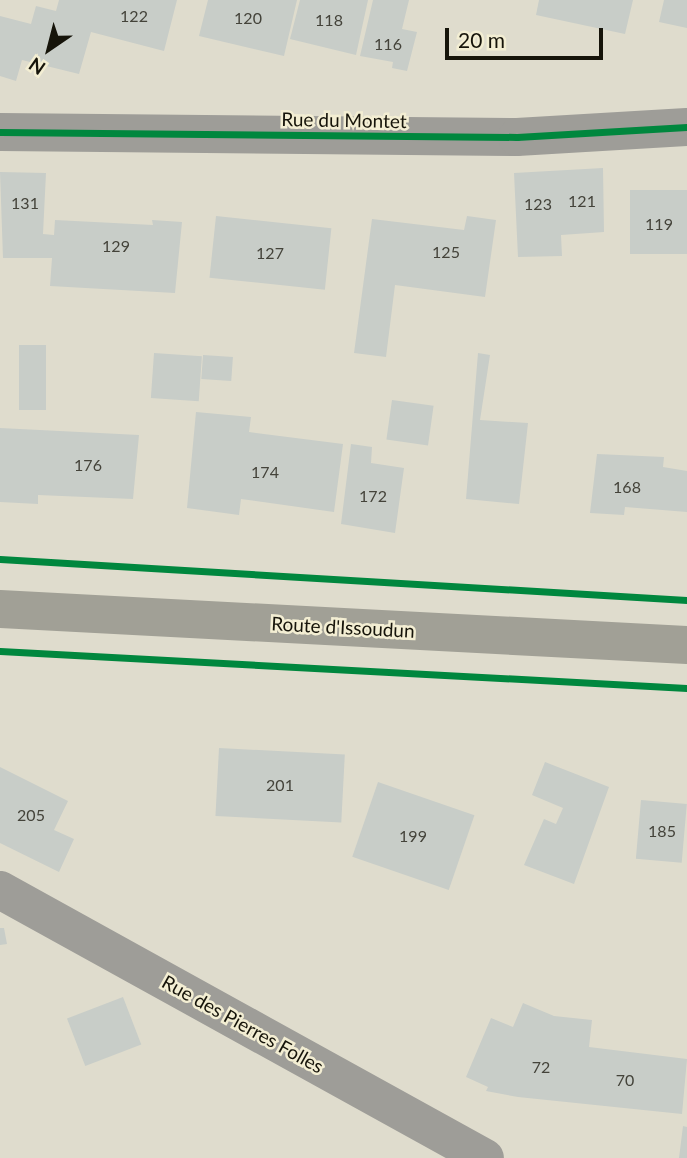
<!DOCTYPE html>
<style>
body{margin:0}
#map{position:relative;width:687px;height:1158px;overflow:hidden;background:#dfdccd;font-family:Lato,sans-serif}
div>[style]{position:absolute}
.building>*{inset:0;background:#c8cdc8;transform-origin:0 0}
.minor>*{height:38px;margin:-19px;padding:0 19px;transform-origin:19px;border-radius:19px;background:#9e9d98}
.major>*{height:38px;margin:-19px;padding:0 19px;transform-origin:19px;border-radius:19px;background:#a1a096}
.cycleway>*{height:7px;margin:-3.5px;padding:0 3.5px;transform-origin:3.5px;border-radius:3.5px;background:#00873e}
span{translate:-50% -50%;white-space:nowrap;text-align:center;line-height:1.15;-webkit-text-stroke:5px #f3eed3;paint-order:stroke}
.number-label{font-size:16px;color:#44433a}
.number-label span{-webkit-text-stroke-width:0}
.street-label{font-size:19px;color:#16140a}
.north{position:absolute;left:14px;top:14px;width:70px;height:70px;-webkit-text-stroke:5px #f3eed3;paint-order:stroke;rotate:215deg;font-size:19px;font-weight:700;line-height:28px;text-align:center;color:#16140a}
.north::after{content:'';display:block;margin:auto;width:24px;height:32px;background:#16140a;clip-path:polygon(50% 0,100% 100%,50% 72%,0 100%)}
.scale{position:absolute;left:445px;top:28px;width:158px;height:32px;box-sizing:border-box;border:4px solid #16140a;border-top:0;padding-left:9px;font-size:21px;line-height:24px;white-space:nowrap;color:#16140a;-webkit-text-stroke:5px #f3eed3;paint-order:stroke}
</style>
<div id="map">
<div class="building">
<i style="clip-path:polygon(59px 0,177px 0,164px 51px,91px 32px,79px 74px,22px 60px,16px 81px,0 76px,0 16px,31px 24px,36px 6px,56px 11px)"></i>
<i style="clip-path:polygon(208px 0,297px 0,284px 56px,199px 36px)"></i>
<i style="clip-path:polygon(300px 0,368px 0,356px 55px,290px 39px)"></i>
<i style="clip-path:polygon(373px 0,409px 0,402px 29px,417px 32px,407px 71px,392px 68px,393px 62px,360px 56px)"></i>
<i style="clip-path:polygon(539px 0,633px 0,625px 34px,536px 15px)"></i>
<i style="clip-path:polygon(664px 0,687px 0,687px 28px,659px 22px)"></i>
<i style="clip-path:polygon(603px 168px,604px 232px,561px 235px,562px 256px,518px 257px,514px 173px)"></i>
<i style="clip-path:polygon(0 172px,46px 173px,43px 234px,54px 235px,55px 220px,153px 225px,152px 220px,182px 222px,175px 293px,50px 286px,52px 258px,3px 258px)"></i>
<i style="left:687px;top:190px;width:64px;height:57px;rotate:90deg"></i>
<i style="left:216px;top:216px;width:116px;height:62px;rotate:6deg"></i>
<i style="clip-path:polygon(467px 216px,496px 220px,485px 297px,395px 285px,386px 357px,354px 353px,372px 219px,464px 230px)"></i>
<i style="left:19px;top:345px;width:27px;height:65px"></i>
<i style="left:154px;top:353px;width:48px;height:45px;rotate:4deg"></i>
<i style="clip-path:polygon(478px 353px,490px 355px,480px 420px,528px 423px,519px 504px,466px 499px)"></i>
<i style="left:203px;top:355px;width:30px;height:24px;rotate:4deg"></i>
<i style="left:392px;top:400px;width:42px;height:40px;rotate:8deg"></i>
<i style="clip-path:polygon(196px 412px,251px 417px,249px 432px,343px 444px,334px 512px,241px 499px,239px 515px,187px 508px)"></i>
<i style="clip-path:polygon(0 428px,139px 435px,133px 499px,38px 495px,38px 504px,0 502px)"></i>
<i style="clip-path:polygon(351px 444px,372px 447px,371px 463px,404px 468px,395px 533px,341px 524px)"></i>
<i style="clip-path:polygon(597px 454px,664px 457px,663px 467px,687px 471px,687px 512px,625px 507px,624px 515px,590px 513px)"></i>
<i style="left:219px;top:748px;width:126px;height:68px;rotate:3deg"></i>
<i style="clip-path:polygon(545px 762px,609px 787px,574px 884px,524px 865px,544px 819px,556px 824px,563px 808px,532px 795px)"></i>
<i style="clip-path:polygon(0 767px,68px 801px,54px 830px,74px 839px,59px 872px,0 843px)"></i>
<i style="left:378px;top:782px;width:102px;height:79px;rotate:19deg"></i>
<i style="left:641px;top:800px;width:46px;height:59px;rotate:5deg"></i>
<i style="clip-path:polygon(0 928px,4px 928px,7px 944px,0 945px)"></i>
<i style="left:123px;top:997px;width:51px;height:60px;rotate:69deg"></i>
<i style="clip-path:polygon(523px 1003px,554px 1016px,592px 1020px,589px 1047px,687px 1059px,682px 1114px,518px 1097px,486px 1091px,488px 1087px,466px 1077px,491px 1018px,513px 1027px)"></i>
<i style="clip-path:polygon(683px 1126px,687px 1127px,687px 1158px,679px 1158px)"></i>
</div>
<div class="minor">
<i style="left:0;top:132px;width:517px;rotate:0.55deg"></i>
<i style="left:517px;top:137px;width:170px;rotate:-3.4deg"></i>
<i style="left:0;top:890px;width:554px;rotate:28.92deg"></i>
</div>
<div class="major">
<i style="left:0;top:609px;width:688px;rotate:3deg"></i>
</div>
<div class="cycleway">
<i style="left:0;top:132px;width:517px;rotate:0.55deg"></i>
<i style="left:517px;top:137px;width:170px;rotate:-3.4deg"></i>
<i style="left:0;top:559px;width:688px;rotate:3.42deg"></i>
<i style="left:0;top:651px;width:688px;rotate:3.08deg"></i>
</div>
<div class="number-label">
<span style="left:134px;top:16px">122</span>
<span style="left:248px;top:18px">120</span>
<span style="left:329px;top:20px">118</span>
<span style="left:388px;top:44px">116</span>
<span style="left:582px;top:201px">121</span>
<span style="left:25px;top:203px">131</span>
<span style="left:538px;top:204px">123</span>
<span style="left:659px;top:224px">119</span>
<span style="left:116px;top:246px">129</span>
<span style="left:446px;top:252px">125</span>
<span style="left:270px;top:253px">127</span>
<span style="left:88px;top:465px">176</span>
<span style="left:265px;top:472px">174</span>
<span style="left:627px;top:487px">168</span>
<span style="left:373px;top:496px">172</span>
<span style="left:280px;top:785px">201</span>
<span style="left:31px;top:815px">205</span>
<span style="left:662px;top:831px">185</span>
<span style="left:413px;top:836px">199</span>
<span style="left:541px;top:1067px">72</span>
<span style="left:625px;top:1080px">70</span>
</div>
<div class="street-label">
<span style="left:344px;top:120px;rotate:1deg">Rue du Montet</span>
<span style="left:343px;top:627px;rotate:3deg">Route d'Issoudun</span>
<span style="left:243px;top:1024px;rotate:29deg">Rue des Pierres Folles</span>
</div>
<div class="north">N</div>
<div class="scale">20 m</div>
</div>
